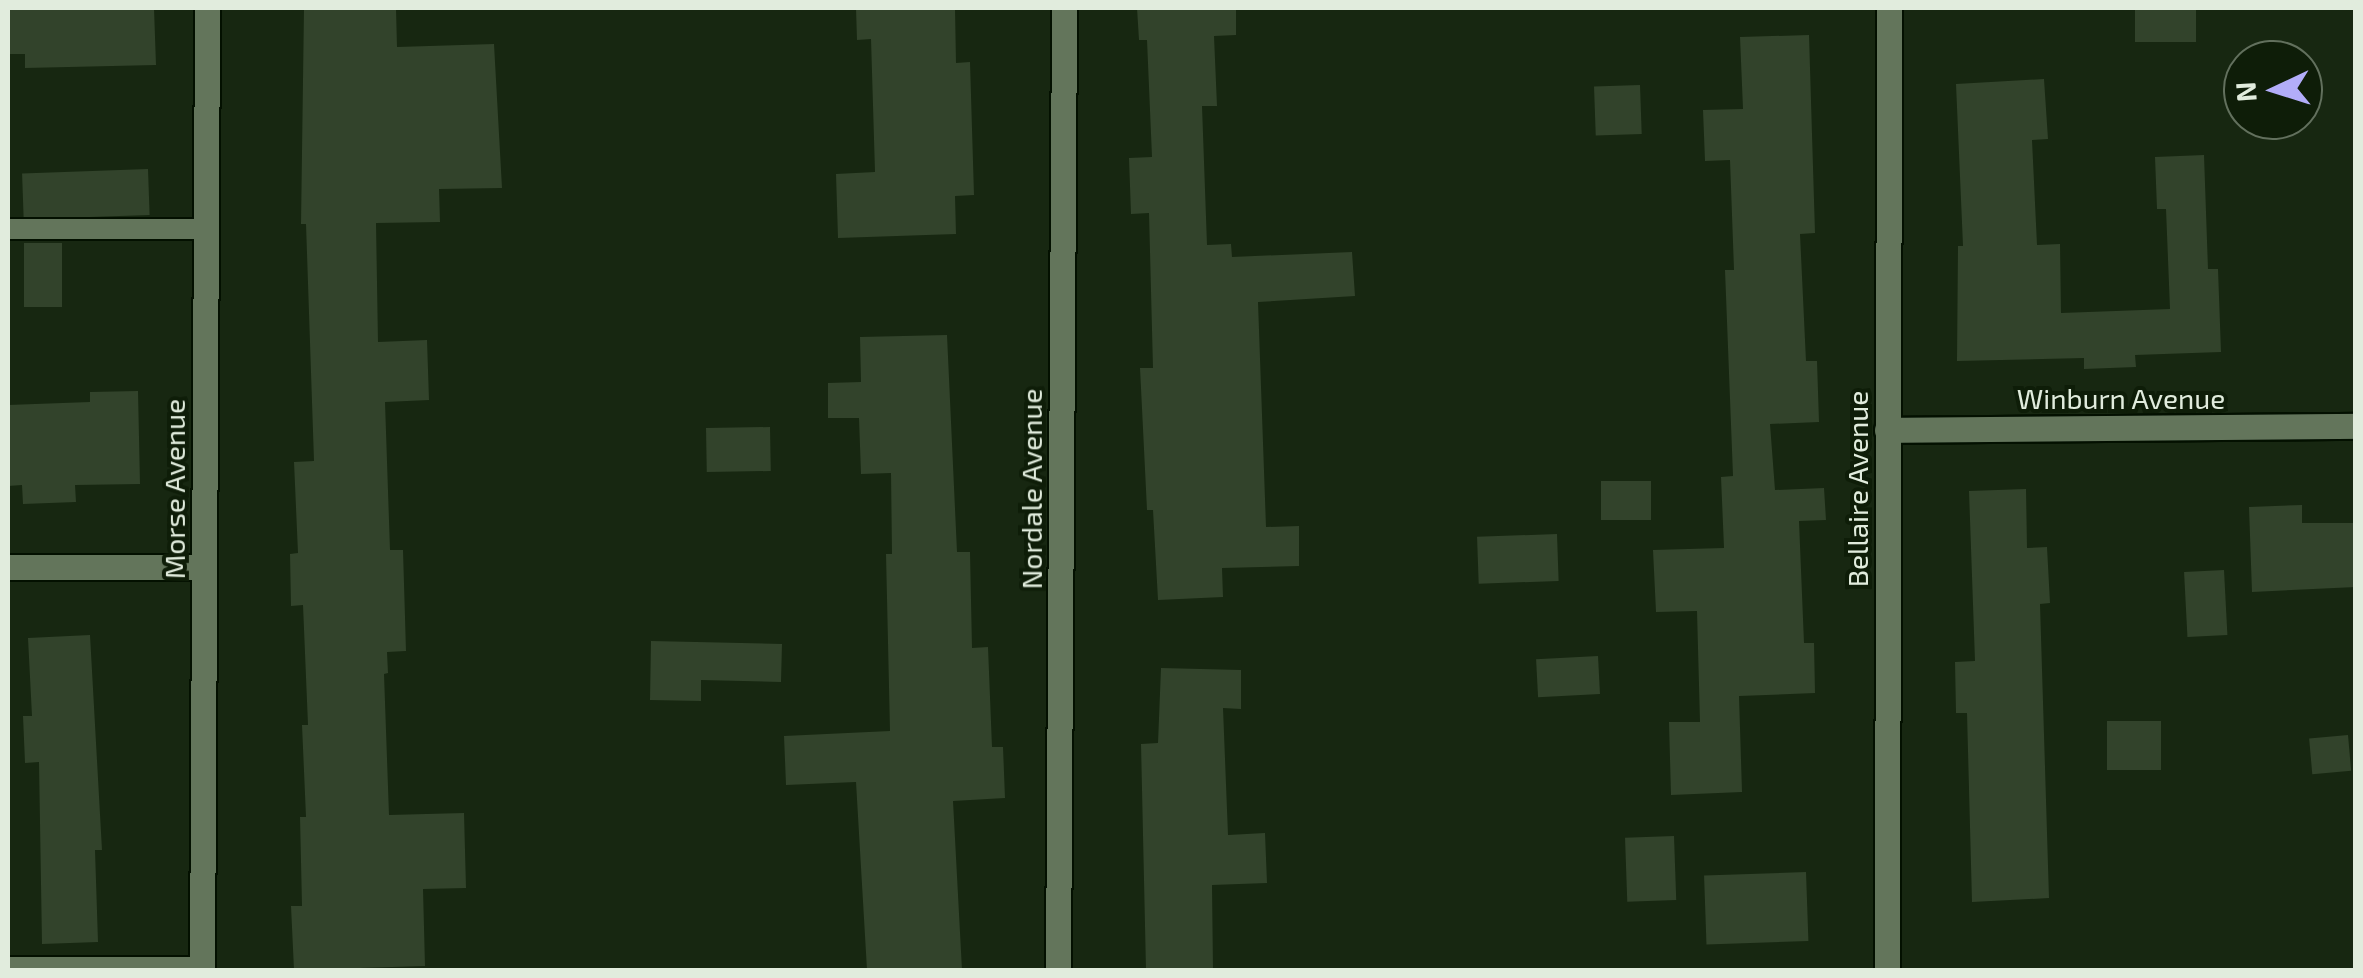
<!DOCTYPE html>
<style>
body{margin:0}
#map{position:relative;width:2363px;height:978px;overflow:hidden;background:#172711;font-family:"Exo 2",sans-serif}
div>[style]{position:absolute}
.building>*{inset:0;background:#32432b;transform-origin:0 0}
.roads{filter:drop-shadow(2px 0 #031000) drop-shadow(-2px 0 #031000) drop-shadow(0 2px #031000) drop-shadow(0 -2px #031000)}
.service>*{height:20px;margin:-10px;padding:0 10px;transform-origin:10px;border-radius:10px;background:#63755b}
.minor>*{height:25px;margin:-12.5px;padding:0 12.5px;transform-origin:12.5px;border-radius:12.5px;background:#63755b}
span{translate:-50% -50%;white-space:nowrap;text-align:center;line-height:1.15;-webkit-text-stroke:8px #0e1d08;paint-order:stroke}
.street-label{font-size:28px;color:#e1ecdd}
.frame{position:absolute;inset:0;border:10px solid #e1ecdd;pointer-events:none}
.north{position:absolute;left:2223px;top:40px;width:100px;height:100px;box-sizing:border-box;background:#0e1d08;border:2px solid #62705d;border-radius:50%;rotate:266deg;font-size:28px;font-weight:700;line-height:40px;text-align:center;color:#e1ecdd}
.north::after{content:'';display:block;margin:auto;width:35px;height:45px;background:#b2adf9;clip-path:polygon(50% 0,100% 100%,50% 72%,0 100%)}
</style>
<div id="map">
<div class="building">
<i style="clip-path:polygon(8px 8px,154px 8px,156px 65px,25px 68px,25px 54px,8px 54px)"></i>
<i style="clip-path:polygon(304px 8px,396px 8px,397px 47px,494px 44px,502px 188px,439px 189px,440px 222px,376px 223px,378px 342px,427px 340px,429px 400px,385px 402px,390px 550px,403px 550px,406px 651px,387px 652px,388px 673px,384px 674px,389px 815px,464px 813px,466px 888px,423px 889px,425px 966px,294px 970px,291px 906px,302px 906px,300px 817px,306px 817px,302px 725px,308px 725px,303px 605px,291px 606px,290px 554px,298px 553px,294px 462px,314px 461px,306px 224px,301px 224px)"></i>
<i style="clip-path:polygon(856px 8px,955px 8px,956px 63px,970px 62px,974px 195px,955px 196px,956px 234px,838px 238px,836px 174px,875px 172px,871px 39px,857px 40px)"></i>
<i style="clip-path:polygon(1137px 8px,1236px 8px,1236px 35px,1214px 36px,1217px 106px,1202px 106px,1207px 245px,1231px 244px,1232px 257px,1352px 252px,1355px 296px,1258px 302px,1266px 527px,1299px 526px,1299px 566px,1222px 568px,1223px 597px,1158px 600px,1153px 510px,1147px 510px,1140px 368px,1153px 368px,1149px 213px,1131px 214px,1129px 158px,1152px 157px,1147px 40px,1139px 40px)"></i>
<i style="left:2135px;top:8px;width:61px;height:34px"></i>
<i style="clip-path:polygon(1809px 35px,1815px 233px,1800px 234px,1806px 361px,1817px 361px,1819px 422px,1770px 424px,1775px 490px,1824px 488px,1826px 520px,1799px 521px,1804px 643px,1814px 643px,1815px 693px,1739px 696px,1742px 792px,1671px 795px,1669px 722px,1700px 722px,1697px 611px,1656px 612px,1653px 550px,1724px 548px,1721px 477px,1733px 476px,1725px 270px,1734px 270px,1730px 160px,1705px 161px,1703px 110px,1743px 109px,1740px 37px)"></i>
<i style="clip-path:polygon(2044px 79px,2048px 139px,2032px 140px,2037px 245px,2060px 244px,2061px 313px,2170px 309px,2166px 209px,2157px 209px,2155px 157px,2204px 155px,2208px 269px,2218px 269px,2221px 352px,2135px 355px,2136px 367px,2084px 369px,2084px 358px,1957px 361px,1958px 246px,1963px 246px,1956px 84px)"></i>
<i style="left:1640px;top:85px;width:49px;height:46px;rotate:88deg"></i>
<i style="left:148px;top:169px;width:46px;height:126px;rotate:88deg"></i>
<i style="left:24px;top:243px;width:38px;height:64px"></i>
<i style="clip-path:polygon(947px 335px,957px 552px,970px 552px,972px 648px,988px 647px,992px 747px,1003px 747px,1005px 798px,953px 801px,962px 970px,867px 970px,856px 782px,786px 785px,784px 736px,890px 731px,886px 554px,892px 554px,891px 473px,861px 474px,859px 418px,828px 418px,828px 383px,861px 382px,860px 337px)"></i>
<i style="clip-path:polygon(138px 391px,140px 484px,75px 485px,76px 502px,23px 504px,22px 485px,8px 486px,8px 405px,90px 402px,90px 392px)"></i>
<i style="left:770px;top:427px;width:44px;height:64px;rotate:89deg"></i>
<i style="left:1651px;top:481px;width:39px;height:50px;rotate:90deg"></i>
<i style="clip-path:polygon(2026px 489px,2027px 548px,2047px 547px,2050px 603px,2040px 604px,2049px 898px,1972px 902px,1967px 713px,1956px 713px,1955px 662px,1975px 661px,1969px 491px)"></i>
<i style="clip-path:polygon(2302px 505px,2302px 523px,2356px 523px,2356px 587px,2252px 592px,2249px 507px)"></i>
<i style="left:1557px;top:534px;width:47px;height:80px;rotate:88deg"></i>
<i style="left:2224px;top:570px;width:65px;height:40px;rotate:87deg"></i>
<i style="clip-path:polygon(90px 635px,102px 850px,95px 850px,98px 942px,42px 944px,39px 762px,25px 763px,23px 716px,32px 716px,28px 638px)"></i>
<i style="clip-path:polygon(651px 641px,782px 644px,781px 682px,701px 680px,701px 701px,650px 700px)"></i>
<i style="left:1598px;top:656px;width:38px;height:62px;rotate:87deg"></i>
<i style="clip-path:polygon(1161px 668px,1241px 670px,1241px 709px,1223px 708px,1228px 835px,1265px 833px,1267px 883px,1212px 885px,1213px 970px,1146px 970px,1141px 744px,1158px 743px)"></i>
<i style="left:2107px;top:721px;width:54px;height:49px"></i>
<i style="left:2348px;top:735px;width:36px;height:39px;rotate:85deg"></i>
<i style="left:1674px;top:836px;width:64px;height:49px;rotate:88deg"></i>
<i style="left:1806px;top:872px;width:69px;height:102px;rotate:88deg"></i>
</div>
<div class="roads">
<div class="service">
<i style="left:8px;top:229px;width:198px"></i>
<i style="left:8px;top:967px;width:194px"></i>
</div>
<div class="minor">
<i style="left:1887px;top:430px;width:469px;rotate:-0.5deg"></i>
<i style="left:8px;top:567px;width:196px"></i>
<i style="left:202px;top:970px;width:962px;rotate:-89.7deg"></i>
<i style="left:1058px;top:970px;width:962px;rotate:-89.64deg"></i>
<i style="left:1887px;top:970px;width:962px;rotate:-89.88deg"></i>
</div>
</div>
<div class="street-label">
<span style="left:2121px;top:398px">Winburn Avenue</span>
<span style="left:174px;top:489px;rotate:-90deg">Morse Avenue</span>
<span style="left:1031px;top:489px;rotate:-90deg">Nordale Avenue</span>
<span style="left:1857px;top:489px;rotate:-90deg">Bellaire Avenue</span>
</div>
<div class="frame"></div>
<div class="north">N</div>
</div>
